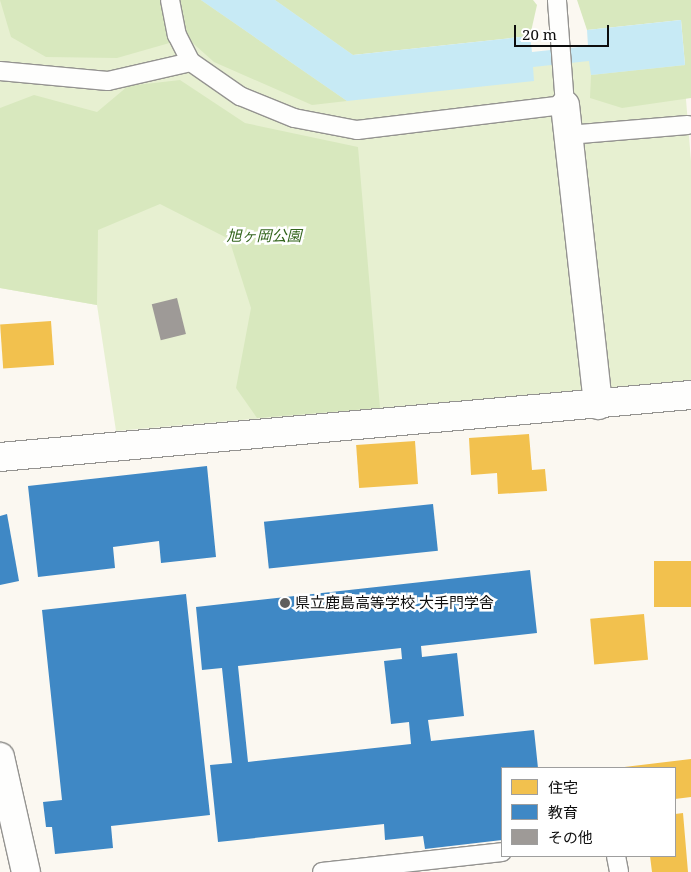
<!DOCTYPE html>
<meta charset="utf-8">
<style>
body{margin:0}
#map{position:relative;width:691px;height:872px;overflow:hidden;background:#fbf8f1;font-family:"Noto Serif","Noto Sans JP",serif}
div>[style]{position:absolute}
.green>*{inset:0;background:#e7f0d1}
.forest>*{inset:0;background:#d8e8be}
.water>*{inset:0;background:#c7eaf5}
.homes>*{inset:0;background:#f2c14e;transform-origin:0 0}
.schools>*{inset:0;background:#3f88c5;transform-origin:0 0}
.building>*{inset:0;background:#9e9a97;transform-origin:0 0}
.roads{filter:drop-shadow(1px 0 #949390) drop-shadow(-1px 0 #949390) drop-shadow(0 1px #949390) drop-shadow(0 -1px #949390)}
.lane>*{height:18px;margin:-9px;padding:0 9px;transform-origin:9px;border-radius:9px;background:#fefefd}
.street>*{height:28px;margin:-14px;padding:0 14px;transform-origin:14px;border-radius:14px;background:#fefefd}
.dots>*{width:14px;height:14px;translate:-50% -50%;box-sizing:border-box;border:2px solid #fff;border-radius:50%}
span{translate:-50% -50%;white-space:nowrap;text-align:center;line-height:1.15;-webkit-text-stroke:5px #fff;paint-order:stroke}
.park-label{font-size:15px;color:#33651d;font-style:italic}
.poi-label{font-size:15px;color:#0d0d0d}
.left{translate:0 -50%;text-align:left}
.legend{position:absolute;left:501px;top:767px;width:175px;height:90px;box-sizing:border-box;background:#fff;border:1px solid #9e9e9e;margin:0;padding:6px 9px;list-style:none;font-size:15px;color:#0d0d0d}
.legend li{display:flex;align-items:center;gap:10px;height:25px}
.legend b{width:25px;border:1px solid #9e9e9e}
.scale{position:absolute;left:514px;top:25px;width:95px;height:22px;box-sizing:border-box;border:2px solid #0d0d0d;border-top:0;padding-left:6px;font-size:15px;line-height:18px;white-space:nowrap;color:#0d0d0d;-webkit-text-stroke:4px #fff;paint-order:stroke}
</style>
<div id="map">
<div class="green">
<i style="clip-path:polygon(0 0,351px 0,354px 79px,681px 38px,691px 161px,691px 381px,116px 431px,97px 305px,0 288px)"></i>
</div>
<div class="forest">
<i style="clip-path:polygon(0 0,201px 0,347px 101px,312px 105px,214px 62px,187px 38px,117px 58px,46px 57px,11px 37px)"></i>
<i style="clip-path:polygon(275px 0,533px 0,537px 5px,530px 36px,353px 55px)"></i>
<i style="clip-path:polygon(691px 0,691px 98px,622px 108px,590px 98px,591px 75px,685px 65px,681px 20px,587px 30px,577px 0)"></i>
<i style="clip-path:polygon(180px 80px,245px 123px,358px 147px,380px 408px,257px 418px,236px 388px,251px 308px,229px 239px,160px 204px,98px 230px,97px 305px,0 288px,0 108px,34px 95px,97px 112px,128px 86px)"></i>
</div>
<div class="water">
<i style="clip-path:polygon(201px 0,275px 0,353px 55px,530px 36px,532px 52px,588px 46px,587px 30px,681px 20px,685px 65px,591px 75px,589px 61px,533px 67px,534px 81px,347px 101px)"></i>
</div>
<div class="homes">
<i style="left:51px;top:321px;width:44px;height:51px;rotate:86deg"></i>
<i style="clip-path:polygon(529px 434px,532px 470px,545px 469px,547px 491px,498px 494px,497px 473px,471px 475px,469px 438px)"></i>
<i style="left:415px;top:441px;width:43px;height:59px;rotate:86deg"></i>
<i style="left:691px;top:561px;width:46px;height:37px;rotate:90deg"></i>
<i style="left:644px;top:614px;width:46px;height:54px;rotate:85deg"></i>
<i style="clip-path:polygon(691px 759px,691px 797px,675px 799px,675px 768px,616px 768px)"></i>
<i style="clip-path:polygon(683px 813px,688px 872px,652px 872px,650px 856px,675px 856px,675px 814px)"></i>
</div>
<div class="schools">
<i style="clip-path:polygon(207px 466px,216px 557px,161px 563px,159px 541px,113px 547px,115px 568px,38px 577px,28px 486px)"></i>
<i style="left:433px;top:504px;width:47px;height:170px;rotate:84deg"></i>
<i style="clip-path:polygon(7px 514px,19px 581px,0 585px,0 516px)"></i>
<i style="clip-path:polygon(evenodd,530px 570px,537px 633px,421px 646px,422px 657px,457px 653px,464px 716px,428px 720px,431px 741px,534px 730px,538px 768px,502px 768px,502px 840px,425px 849px,423px 836px,385px 840px,384px 824px,218px 842px,210px 765px,232px 763px,222px 668px,202px 670px,196px 607px,530px 570px,401px 648px,402px 659px,384px 661px,391px 724px,409px 722px,411px 744px,248px 762px,238px 666px,401px 648px)"></i>
<i style="clip-path:polygon(186px 594px,210px 815px,111px 826px,113px 848px,55px 854px,52px 827px,46px 827px,43px 802px,62px 800px,42px 610px)"></i>
</div>
<div class="building">
<i style="left:177px;top:298px;width:37px;height:26px;rotate:76deg"></i>
</div>
<div class="roads">
<div class="lane">
<i style="left:170px;top:0;width:36px;rotate:79deg"></i>
<i style="left:177px;top:35px;width:30px;rotate:63deg"></i>
<i style="left:191px;top:62px;width:60px;rotate:34.8deg"></i>
<i style="left:240px;top:96px;width:58px;rotate:22.2deg"></i>
<i style="left:294px;top:118px;width:64px;rotate:10.8deg"></i>
<i style="left:357px;top:130px;width:209px;rotate:-6.9deg"></i>
<i style="left:565px;top:105px;width:105px;rotate:-94.4deg"></i>
<i style="left:0;top:71px;width:108px;rotate:5.3deg"></i>
<i style="left:108px;top:81px;width:85px;rotate:-12.9deg"></i>
<i style="left:568px;top:135px;width:120px;rotate:-4.8deg"></i>
<i style="left:616px;top:856px;width:16px;rotate:79deg"></i>
<i style="left:322px;top:872px;width:181px;rotate:-6.3deg"></i>
</div>
<div class="street">
<i style="left:565px;top:105px;width:302px;rotate:83.7deg"></i>
<i style="left:0;top:457px;width:694px;rotate:-5.13deg"></i>
<i style="left:0;top:757px;width:118px;rotate:77.3deg"></i>
</div>
</div>
<div class="dots">
<i style="left:285px;top:603px;background:#605f5d"></i>
</div>
<div class="park-label">
<span style="left:264px;top:236px">旭ヶ岡公園</span>
</div>
<div class="poi-label">
<span class="left" style="left:295px;top:603px">県立鹿島高等学校 大手門学舎</span>
</div>
<ul class="legend">
<li><b style="height:14px;background:#f2c14e"></b>住宅</li>
<li><b style="height:14px;background:#3f88c5"></b>教育</li>
<li><b style="height:14px;background:#9e9a97"></b>その他</li>
</ul>
<div class="scale">20 m</div>
</div>
